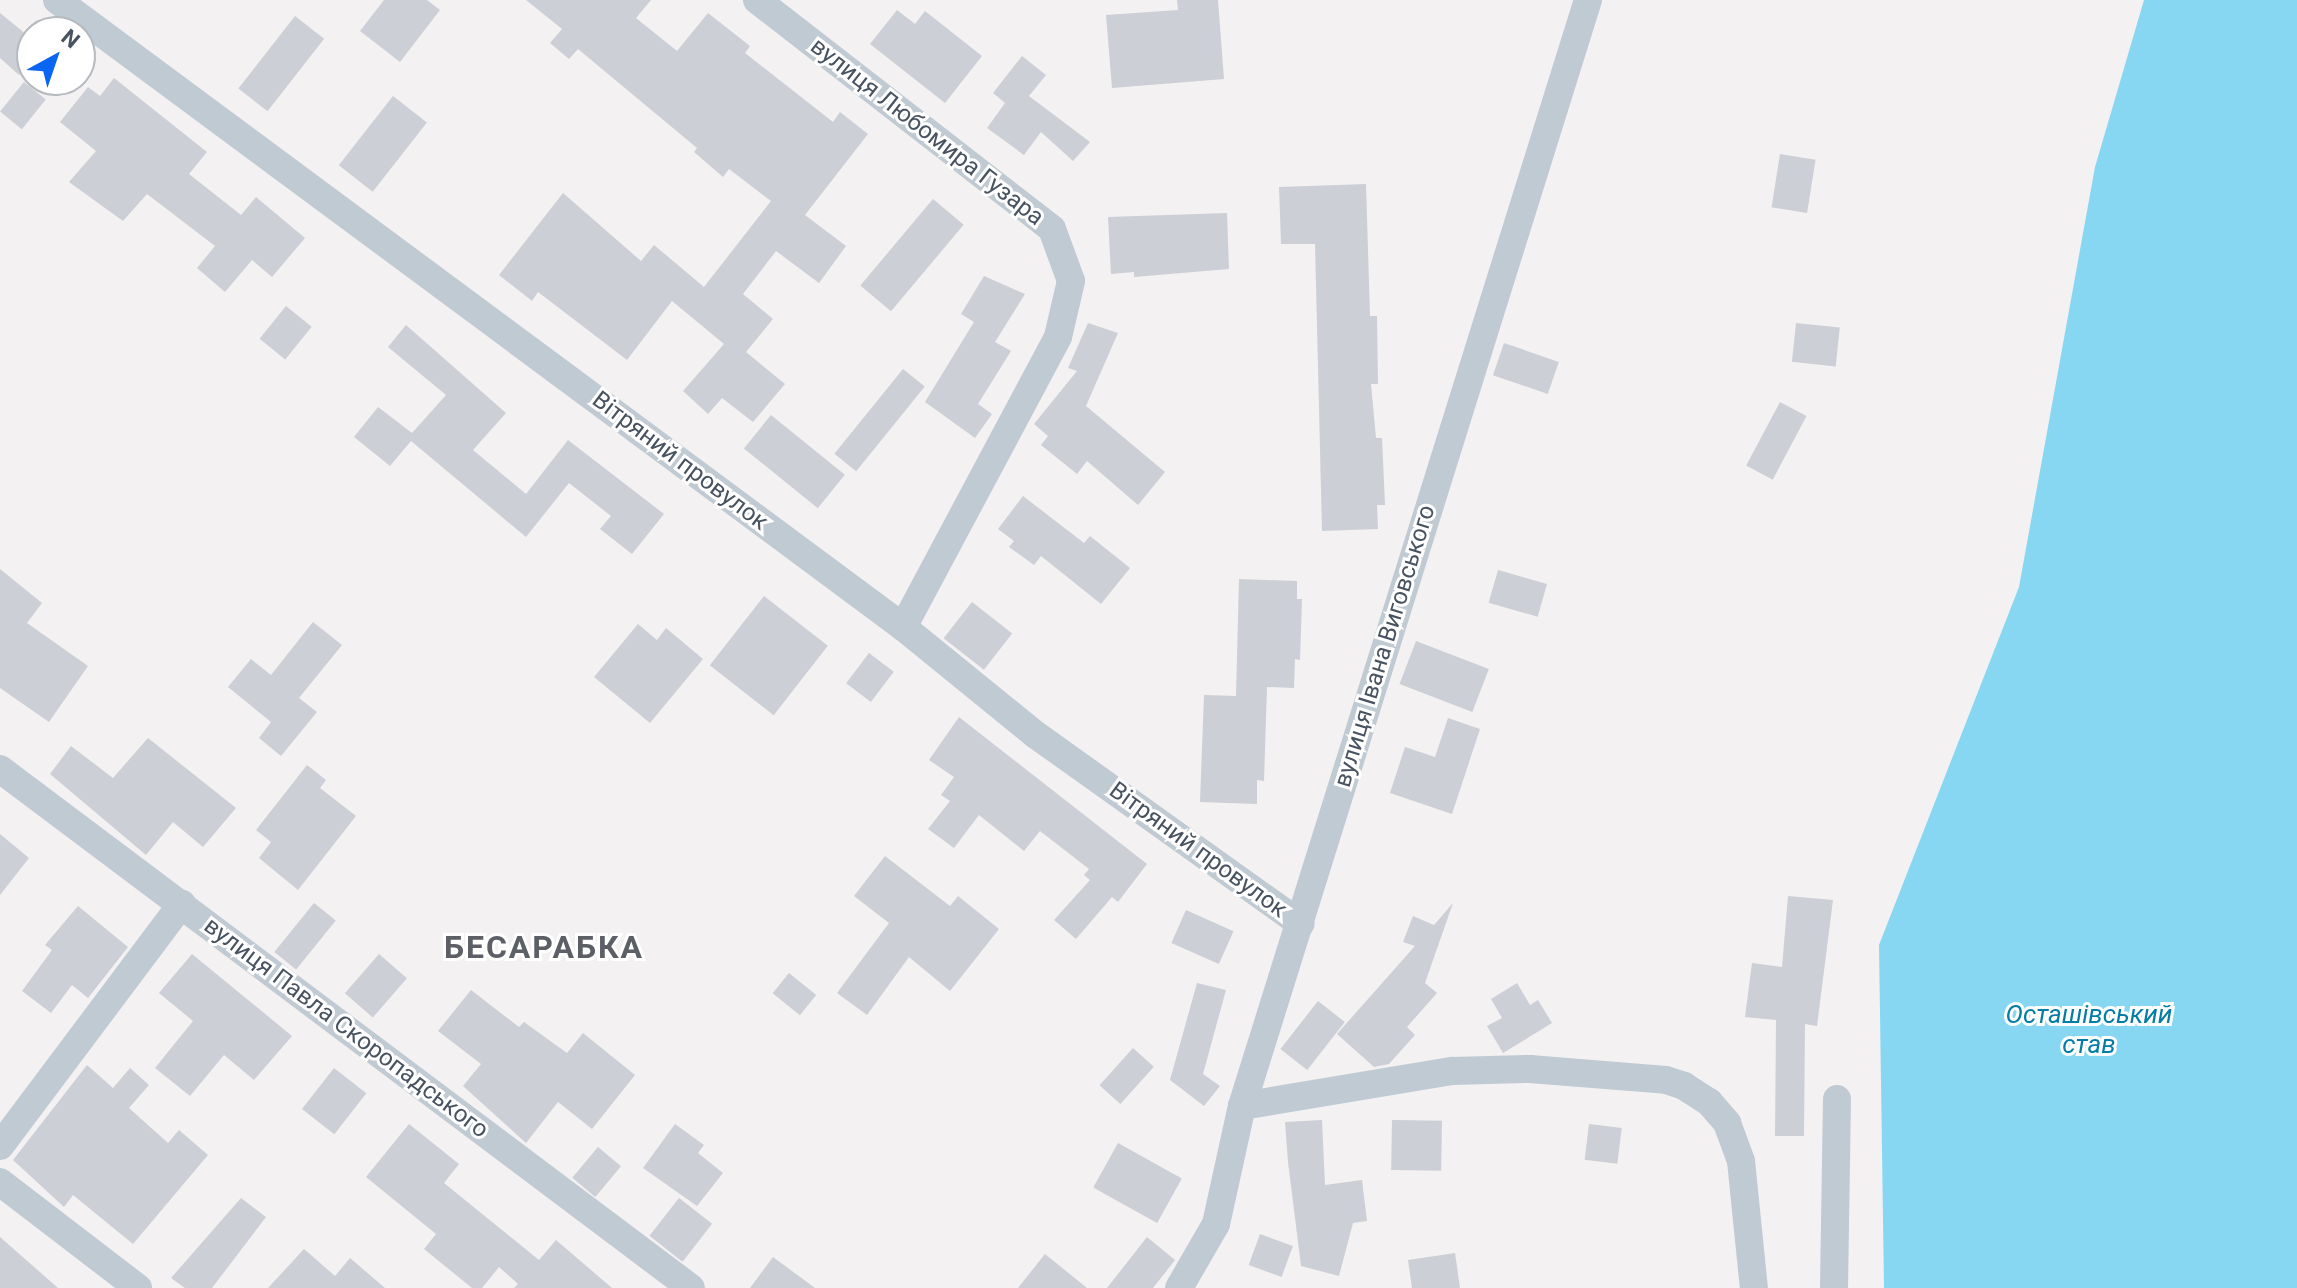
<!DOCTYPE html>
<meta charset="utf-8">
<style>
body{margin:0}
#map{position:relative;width:2297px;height:1288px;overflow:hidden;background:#f3f1f1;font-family:Roboto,sans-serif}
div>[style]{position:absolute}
.water>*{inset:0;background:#87d7f3}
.building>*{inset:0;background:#cccfd6;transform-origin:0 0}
.street>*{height:28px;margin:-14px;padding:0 14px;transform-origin:14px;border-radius:14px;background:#c0cad3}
span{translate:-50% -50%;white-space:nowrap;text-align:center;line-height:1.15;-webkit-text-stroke:6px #fff;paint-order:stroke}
.street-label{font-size:24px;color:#475360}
.water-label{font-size:26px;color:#037da7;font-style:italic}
.district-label{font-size:32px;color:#5c6066;font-weight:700;letter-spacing:2px}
.north{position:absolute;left:16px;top:16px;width:80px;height:80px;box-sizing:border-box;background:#fff;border:2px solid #b5babf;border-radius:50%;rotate:40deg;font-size:22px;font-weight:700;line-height:32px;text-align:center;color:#475360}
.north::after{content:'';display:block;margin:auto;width:28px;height:36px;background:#0b65f3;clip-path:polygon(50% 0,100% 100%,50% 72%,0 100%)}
</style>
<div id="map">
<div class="water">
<i style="clip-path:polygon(2144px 0,2297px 0,2297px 1288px,1884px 1288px,1879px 945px,2019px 587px,2095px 167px)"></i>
</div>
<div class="building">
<i style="clip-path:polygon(384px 0,427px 0,440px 10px,400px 62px,360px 31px)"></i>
<i style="clip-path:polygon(526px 0,651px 0,636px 18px,677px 51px,708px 13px,750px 46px,745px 53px,833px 122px,840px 112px,868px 134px,805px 215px,846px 246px,819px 283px,776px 251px,743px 294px,773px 319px,746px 352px,785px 384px,753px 422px,722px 398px,708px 414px,683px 391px,724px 344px,672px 301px,627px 360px,538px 292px,532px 301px,499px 275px,563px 193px,641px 261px,654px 245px,704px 287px,771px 201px,729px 169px,723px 177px,694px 152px,697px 148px,578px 49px,569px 59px,550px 43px,562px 29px)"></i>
<i style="clip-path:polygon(1177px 0,1218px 0,1224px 79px,1112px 88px,1106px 15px,1178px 10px)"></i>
<i style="clip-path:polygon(897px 10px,915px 24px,925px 11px,982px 56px,945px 103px,870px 44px)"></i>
<i style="clip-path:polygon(0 13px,32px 39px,32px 60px,19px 75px,0 58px)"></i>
<i style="left:295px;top:16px;width:37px;height:92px;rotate:38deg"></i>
<i style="clip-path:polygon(1022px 56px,1046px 75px,1029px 96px,1090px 142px,1073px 161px,1041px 132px,1024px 155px,987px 128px,1005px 103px,993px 93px)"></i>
<i style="clip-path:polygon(114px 78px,207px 152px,189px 174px,241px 215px,256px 197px,305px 238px,272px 277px,252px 260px,225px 292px,197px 268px,215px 246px,147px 194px,123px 221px,69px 182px,96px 151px,60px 122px,88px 87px,100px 96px)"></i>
<i style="left:24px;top:82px;width:28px;height:38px;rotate:39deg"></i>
<i style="left:393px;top:96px;width:43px;height:88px;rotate:38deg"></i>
<i style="left:1780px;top:154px;width:36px;height:54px;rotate:9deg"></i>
<i style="clip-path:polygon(1366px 184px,1370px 316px,1377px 316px,1378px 384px,1371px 384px,1376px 438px,1382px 438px,1385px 505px,1377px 505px,1378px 529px,1322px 531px,1315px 244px,1281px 244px,1279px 187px)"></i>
<i style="left:933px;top:199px;width:40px;height:113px;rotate:40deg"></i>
<i style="clip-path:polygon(1227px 213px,1229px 269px,1134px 277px,1134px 272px,1111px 274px,1108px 217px)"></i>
<i style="clip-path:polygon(984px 276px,1025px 294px,995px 342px,1011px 351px,978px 404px,992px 414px,975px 438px,925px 402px,974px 322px,961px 314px)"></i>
<i style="left:286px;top:306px;width:33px;height:42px;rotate:39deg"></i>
<i style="clip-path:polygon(1088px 323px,1118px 333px,1086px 406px,1165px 472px,1138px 505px,1087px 461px,1077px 474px,1041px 445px,1048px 436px,1034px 424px,1077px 371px,1068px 368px)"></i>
<i style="left:1796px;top:323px;width:44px;height:39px;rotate:6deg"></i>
<i style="clip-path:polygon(406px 325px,506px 413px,473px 450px,526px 494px,568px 440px,664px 514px,632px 554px,600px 529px,611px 516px,569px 483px,526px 537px,411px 441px,390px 466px,354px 437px,378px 407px,412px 433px,446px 395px,388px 347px)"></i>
<i style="left:1504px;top:343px;width:58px;height:34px;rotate:19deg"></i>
<i style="left:903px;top:369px;width:28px;height:109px;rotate:39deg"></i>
<i style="left:1780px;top:402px;width:30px;height:72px;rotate:28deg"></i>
<i style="left:771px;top:415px;width:95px;height:43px;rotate:39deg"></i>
<i style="clip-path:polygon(1023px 496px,1084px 543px,1090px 536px,1130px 568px,1101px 604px,1041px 556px,1034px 565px,1009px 547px,1014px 541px,998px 529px)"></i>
<i style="clip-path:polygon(0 569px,42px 603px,27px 623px,88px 666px,49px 722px,0 688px)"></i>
<i style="left:1498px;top:570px;width:51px;height:34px;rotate:16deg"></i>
<i style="clip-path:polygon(1239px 579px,1297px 581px,1297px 599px,1302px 599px,1300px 660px,1295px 659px,1294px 688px,1267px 687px,1264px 781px,1257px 780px,1257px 804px,1200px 802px,1204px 695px,1236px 696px)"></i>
<i style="left:764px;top:596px;width:81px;height:88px;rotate:38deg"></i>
<i style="left:972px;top:602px;width:51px;height:46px;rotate:38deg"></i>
<i style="clip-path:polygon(313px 622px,342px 645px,299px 698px,317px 712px,281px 756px,259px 738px,271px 722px,228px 687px,251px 659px,271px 675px)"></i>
<i style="clip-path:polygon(638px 624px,657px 640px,666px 628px,703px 659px,650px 723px,594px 677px)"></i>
<i style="left:1416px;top:641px;width:78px;height:46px;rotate:21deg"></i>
<i style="left:869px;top:653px;width:31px;height:38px;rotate:37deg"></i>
<i style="clip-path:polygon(959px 717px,1147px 864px,1118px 902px,1112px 897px,1076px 939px,1054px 920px,1090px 880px,1084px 875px,1089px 869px,1040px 831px,1024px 851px,979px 815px,954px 848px,928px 829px,950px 801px,941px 795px,954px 777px,929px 760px)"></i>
<i style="clip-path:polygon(1448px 718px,1480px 729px,1452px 814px,1390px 793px,1405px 747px,1435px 757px)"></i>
<i style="clip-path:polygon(148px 738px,236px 808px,203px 847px,173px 822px,146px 855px,50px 774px,71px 746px,113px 778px)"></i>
<i style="clip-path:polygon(307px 765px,326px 780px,320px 788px,356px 816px,298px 890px,259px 858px,271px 842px,256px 830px)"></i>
<i style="clip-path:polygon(0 834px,29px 858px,0 895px)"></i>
<i style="clip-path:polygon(885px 856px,950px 906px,958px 896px,999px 929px,950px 991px,909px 957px,867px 1015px,837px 993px,889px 923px,854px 896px)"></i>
<i style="clip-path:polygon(1788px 896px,1833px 900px,1817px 1026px,1805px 1024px,1804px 1136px,1775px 1136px,1776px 1020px,1745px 1017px,1752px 963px,1782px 967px)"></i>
<i style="left:314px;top:903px;width:28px;height:63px;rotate:39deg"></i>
<i style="clip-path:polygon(1453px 903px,1425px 983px,1437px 993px,1407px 1027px,1415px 1035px,1389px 1064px,1374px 1067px,1337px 1034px,1415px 946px,1403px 942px,1413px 916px,1434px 925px)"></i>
<i style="clip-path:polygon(78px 906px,128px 947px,88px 998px,72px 985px,51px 1013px,22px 991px,52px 950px,45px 945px)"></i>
<i style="left:1186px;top:910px;width:52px;height:36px;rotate:24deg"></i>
<i style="clip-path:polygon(192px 954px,292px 1036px,254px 1080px,224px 1055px,190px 1096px,155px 1068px,193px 1021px,159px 993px)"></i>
<i style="left:379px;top:954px;width:37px;height:52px;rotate:41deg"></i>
<i style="left:789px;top:973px;width:35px;height:26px;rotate:39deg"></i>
<i style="clip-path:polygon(1197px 983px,1226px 990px,1203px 1074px,1220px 1086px,1204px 1106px,1170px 1080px)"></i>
<i style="clip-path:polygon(1517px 983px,1530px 1005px,1538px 1000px,1552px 1023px,1503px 1053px,1487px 1026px,1502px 1018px,1491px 999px)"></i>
<i style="clip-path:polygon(471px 990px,519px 1027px,524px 1022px,567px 1053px,583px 1033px,635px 1075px,592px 1129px,558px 1102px,526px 1143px,463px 1086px,481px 1064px,438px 1031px)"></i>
<i style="left:1318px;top:1001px;width:34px;height:61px;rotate:38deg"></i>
<i style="left:1133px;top:1048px;width:28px;height:50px;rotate:42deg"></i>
<i style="clip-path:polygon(87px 1065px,113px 1088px,130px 1068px,149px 1085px,129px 1108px,168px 1143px,179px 1130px,208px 1155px,133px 1244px,73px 1195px,64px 1207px,13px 1160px)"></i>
<i style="left:334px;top:1068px;width:41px;height:52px;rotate:38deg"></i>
<i style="clip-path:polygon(1322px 1120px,1325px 1185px,1362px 1180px,1367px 1221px,1353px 1223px,1339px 1276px,1301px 1266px,1288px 1162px,1285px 1122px)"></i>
<i style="left:1392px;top:1120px;width:50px;height:50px;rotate:1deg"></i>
<i style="clip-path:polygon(409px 1124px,459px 1164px,444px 1183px,539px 1260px,556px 1240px,612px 1288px,514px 1288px,518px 1284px,499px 1267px,482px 1288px,472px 1288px,424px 1249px,436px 1234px,366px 1177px)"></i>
<i style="clip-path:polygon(675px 1124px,704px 1145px,698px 1153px,723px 1173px,697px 1206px,643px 1168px)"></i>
<i style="left:1589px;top:1124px;width:33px;height:36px;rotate:7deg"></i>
<i style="left:1118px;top:1143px;width:73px;height:51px;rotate:29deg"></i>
<i style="left:598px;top:1147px;width:30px;height:40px;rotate:40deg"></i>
<i style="clip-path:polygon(241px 1198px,266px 1217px,212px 1288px,185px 1288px,171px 1278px)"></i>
<i style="left:679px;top:1198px;width:42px;height:48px;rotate:38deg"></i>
<i style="left:1260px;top:1234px;width:35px;height:33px;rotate:20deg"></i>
<i style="clip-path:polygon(0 1237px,58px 1288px,0 1288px)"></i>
<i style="clip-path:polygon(1147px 1237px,1175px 1260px,1153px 1288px,1107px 1288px)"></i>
<i style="clip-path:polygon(304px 1249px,335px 1276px,350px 1258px,385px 1288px,268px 1288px)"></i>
<i style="clip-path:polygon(1455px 1253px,1460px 1288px,1412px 1288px,1408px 1260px)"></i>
<i style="clip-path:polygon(1045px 1254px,1087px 1288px,1018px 1288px)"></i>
<i style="clip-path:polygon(773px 1257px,815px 1288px,750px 1288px)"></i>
</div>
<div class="street">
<i style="left:57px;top:0;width:1053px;rotate:36.54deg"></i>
<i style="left:903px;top:627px;width:171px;rotate:39.1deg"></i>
<i style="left:1036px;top:735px;width:325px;rotate:35.5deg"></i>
<i style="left:757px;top:0;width:373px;rotate:37.8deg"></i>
<i style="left:1052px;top:229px;width:55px;rotate:69.9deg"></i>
<i style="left:1071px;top:281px;width:57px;rotate:103.1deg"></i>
<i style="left:1058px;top:337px;width:329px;rotate:118.1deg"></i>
<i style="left:0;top:769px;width:864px;rotate:36.91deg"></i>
<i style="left:1242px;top:1106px;width:213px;rotate:-9.5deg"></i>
<i style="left:1452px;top:1071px;width:78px;rotate:-1.5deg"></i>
<i style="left:1530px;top:1069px;width:136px;rotate:4.6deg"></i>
<i style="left:1666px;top:1080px;width:19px;rotate:18deg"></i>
<i style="left:1684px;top:1086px;width:30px;rotate:33deg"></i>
<i style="left:1709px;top:1102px;width:28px;rotate:49deg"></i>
<i style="left:1727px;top:1123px;width:40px;rotate:69.8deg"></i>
<i style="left:1741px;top:1161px;width:128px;rotate:84.2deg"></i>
<i style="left:0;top:1146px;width:303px;rotate:-53.1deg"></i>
<i style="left:0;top:1182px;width:174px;rotate:37.5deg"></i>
<i style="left:1179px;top:1288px;width:74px;rotate:-60deg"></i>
<i style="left:1216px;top:1224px;width:121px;rotate:-77.6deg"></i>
<i style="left:1242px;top:1106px;width:1159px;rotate:-72.63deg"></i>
<i style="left:1834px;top:1288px;width:189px;rotate:-89.1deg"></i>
</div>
<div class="street-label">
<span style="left:927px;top:132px;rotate:38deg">вулиця Любомира Гузара</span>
<span style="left:680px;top:461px;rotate:37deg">Вітряний провулок</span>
<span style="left:1385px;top:646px;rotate:-73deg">вулиця Івана Виговського</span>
<span style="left:1198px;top:850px;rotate:36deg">Вітряний провулок</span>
<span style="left:346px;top:1028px;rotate:37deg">вулиця Павла Скоропадського</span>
</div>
<div class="water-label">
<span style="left:2089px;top:1030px">Осташівський<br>став</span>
</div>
<div class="district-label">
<span style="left:544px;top:947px">БЕСАРАБКА</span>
</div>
<div class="north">N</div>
</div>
